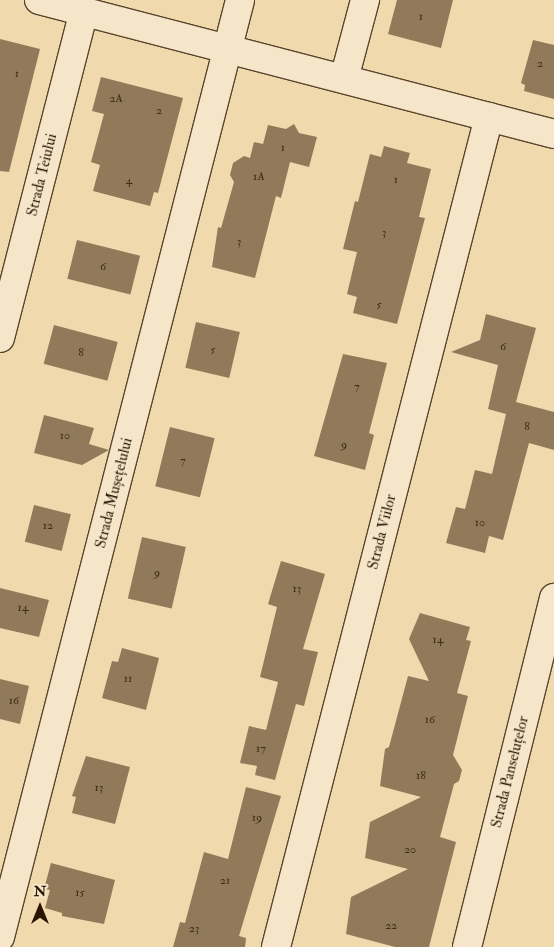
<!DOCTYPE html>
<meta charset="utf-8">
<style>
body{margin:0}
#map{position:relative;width:554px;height:947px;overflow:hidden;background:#f0d9ad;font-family:"IM FELL Double Pica",serif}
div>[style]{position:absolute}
.building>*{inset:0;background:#907a5a;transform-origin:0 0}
.roads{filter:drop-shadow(1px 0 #5a452b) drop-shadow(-1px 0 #5a452b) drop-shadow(0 1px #5a452b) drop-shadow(0 -1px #5a452b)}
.street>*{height:28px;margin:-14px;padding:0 14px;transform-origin:14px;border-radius:14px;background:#f5e6ca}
span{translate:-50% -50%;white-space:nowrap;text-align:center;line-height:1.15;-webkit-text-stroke:5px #f5e6ca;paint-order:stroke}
.number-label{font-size:12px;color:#422e16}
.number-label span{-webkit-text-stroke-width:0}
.street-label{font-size:15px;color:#281400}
.north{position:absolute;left:15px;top:882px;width:50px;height:50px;-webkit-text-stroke:4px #f5e6ca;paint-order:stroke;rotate:0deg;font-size:14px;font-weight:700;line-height:20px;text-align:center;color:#281400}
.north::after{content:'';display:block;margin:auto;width:18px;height:22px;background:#281400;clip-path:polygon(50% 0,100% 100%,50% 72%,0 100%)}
</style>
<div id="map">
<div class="building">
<i style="clip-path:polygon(397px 0,453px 0,441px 48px,388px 34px)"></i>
<i style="clip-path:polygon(0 39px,40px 49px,9px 172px,0 171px)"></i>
<i style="clip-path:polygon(533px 40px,554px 45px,554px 99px,524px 91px,525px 85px,521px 83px)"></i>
<i style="clip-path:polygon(101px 77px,183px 98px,158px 193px,154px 192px,150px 206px,93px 191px,100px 165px,91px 162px,104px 114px,92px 111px)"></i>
<i style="clip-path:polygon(294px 124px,299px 133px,317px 137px,309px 167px,290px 162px,281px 198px,276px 196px,255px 278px,212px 267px,218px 227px,221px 228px,234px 182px,230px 175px,233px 163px,244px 156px,250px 158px,254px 142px,263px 144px,268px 125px,286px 129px)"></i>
<i style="clip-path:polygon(384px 146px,410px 153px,407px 163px,431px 169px,419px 217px,425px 218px,397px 324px,353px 313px,357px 297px,347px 294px,357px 252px,343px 249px,355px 201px,358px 202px,370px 154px,381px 157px)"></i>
<i style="left:77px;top:240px;width:65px;height:40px;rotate:14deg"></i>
<i style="clip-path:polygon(486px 314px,536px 328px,516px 402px,554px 412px,554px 450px,529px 443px,503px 540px,489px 536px,485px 553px,446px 543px,456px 507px,465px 509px,475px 470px,492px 474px,506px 414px,488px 409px,498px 365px,451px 352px,480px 340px)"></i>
<i style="left:196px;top:322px;width:45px;height:47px;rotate:13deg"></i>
<i style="left:54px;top:325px;width:66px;height:40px;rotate:15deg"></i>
<i style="clip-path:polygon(343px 354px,387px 363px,369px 433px,374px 435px,365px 470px,314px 456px)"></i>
<i style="clip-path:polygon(44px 415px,94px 428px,89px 444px,109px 450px,82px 465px,34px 453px)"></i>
<i style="left:170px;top:427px;width:46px;height:61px;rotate:14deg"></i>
<i style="left:34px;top:505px;width:38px;height:38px;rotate:14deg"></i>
<i style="left:142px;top:537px;width:45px;height:63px;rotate:13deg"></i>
<i style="clip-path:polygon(281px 561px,325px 574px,303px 649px,318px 652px,304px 706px,296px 704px,275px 780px,255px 775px,257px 766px,240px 763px,249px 726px,266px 730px,278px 682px,260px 677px,277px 607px,268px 604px)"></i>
<i style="clip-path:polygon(0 588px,49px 600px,39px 637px,0 628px)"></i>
<i style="clip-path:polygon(420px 613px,470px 627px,466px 640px,471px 641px,457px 693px,468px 696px,453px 755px,462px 770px,459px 781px,454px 784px,440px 837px,456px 842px,429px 947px,395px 947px,346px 934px,351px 897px,408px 869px,365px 858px,370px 822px,421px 797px,380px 786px,385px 749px,389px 747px,408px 676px,429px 681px,409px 639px)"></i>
<i style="clip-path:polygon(122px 648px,159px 658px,146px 710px,102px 698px,112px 661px,118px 662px)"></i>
<i style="clip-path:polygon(0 679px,29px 686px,20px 724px,0 719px)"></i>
<i style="clip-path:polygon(86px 756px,130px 767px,115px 824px,72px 813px,76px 797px,72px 796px)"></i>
<i style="clip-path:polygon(246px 787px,281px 796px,239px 936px,246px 938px,245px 947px,173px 947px,180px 922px,185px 923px,204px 852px,228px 859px)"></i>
<i style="clip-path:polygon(51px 863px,115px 880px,104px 924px,62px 916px,62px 913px,45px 908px,50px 890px,44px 889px)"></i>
</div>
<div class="roads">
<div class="street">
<i style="left:39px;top:0;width:532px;rotate:14.58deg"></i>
<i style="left:344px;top:79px;width:82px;rotate:-75.1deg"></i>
<i style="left:0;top:338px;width:337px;rotate:-75.6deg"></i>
<i style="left:0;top:937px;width:967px;rotate:-75.63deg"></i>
<i style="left:276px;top:947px;width:857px;rotate:-75.61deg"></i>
<i style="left:467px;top:947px;width:360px;rotate:-76deg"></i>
</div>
</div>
<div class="number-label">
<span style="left:421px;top:17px">1</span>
<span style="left:540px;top:64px">2</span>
<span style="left:17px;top:74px">1</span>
<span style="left:116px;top:99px">2A</span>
<span style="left:159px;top:111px">2</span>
<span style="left:283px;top:148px">1</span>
<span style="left:259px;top:177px">1A</span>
<span style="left:396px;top:180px">1</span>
<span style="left:129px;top:181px">4</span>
<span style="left:384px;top:233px">3</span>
<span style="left:239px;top:242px">3</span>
<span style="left:103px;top:267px">6</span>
<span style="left:379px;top:305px">5</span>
<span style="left:503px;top:347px">6</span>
<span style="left:213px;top:350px">5</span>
<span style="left:81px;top:353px">8</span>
<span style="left:357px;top:387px">7</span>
<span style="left:527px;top:427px">8</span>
<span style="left:65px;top:436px">10</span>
<span style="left:344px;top:445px">9</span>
<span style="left:183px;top:461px">7</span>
<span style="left:480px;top:523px">10</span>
<span style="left:48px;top:526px">12</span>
<span style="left:157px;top:573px">9</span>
<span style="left:297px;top:589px">13</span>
<span style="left:23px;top:608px">14</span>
<span style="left:438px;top:640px">14</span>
<span style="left:128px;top:679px">11</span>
<span style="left:14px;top:701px">16</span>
<span style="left:430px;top:720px">16</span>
<span style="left:261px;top:749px">17</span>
<span style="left:421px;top:776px">18</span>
<span style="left:99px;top:788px">13</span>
<span style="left:257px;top:818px">19</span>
<span style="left:410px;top:850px">20</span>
<span style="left:225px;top:881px">21</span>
<span style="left:80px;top:893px">15</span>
<span style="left:391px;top:926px">22</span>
<span style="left:194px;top:929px">23</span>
</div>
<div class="street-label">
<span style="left:42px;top:175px;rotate:-76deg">Strada Teiului</span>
<span style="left:114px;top:493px;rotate:-76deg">Strada Mușețelului</span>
<span style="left:382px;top:532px;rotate:-76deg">Strada Viilor</span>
<span style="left:510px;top:772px;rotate:-76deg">Strada Panseluțelor</span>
</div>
<div class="north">N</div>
</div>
